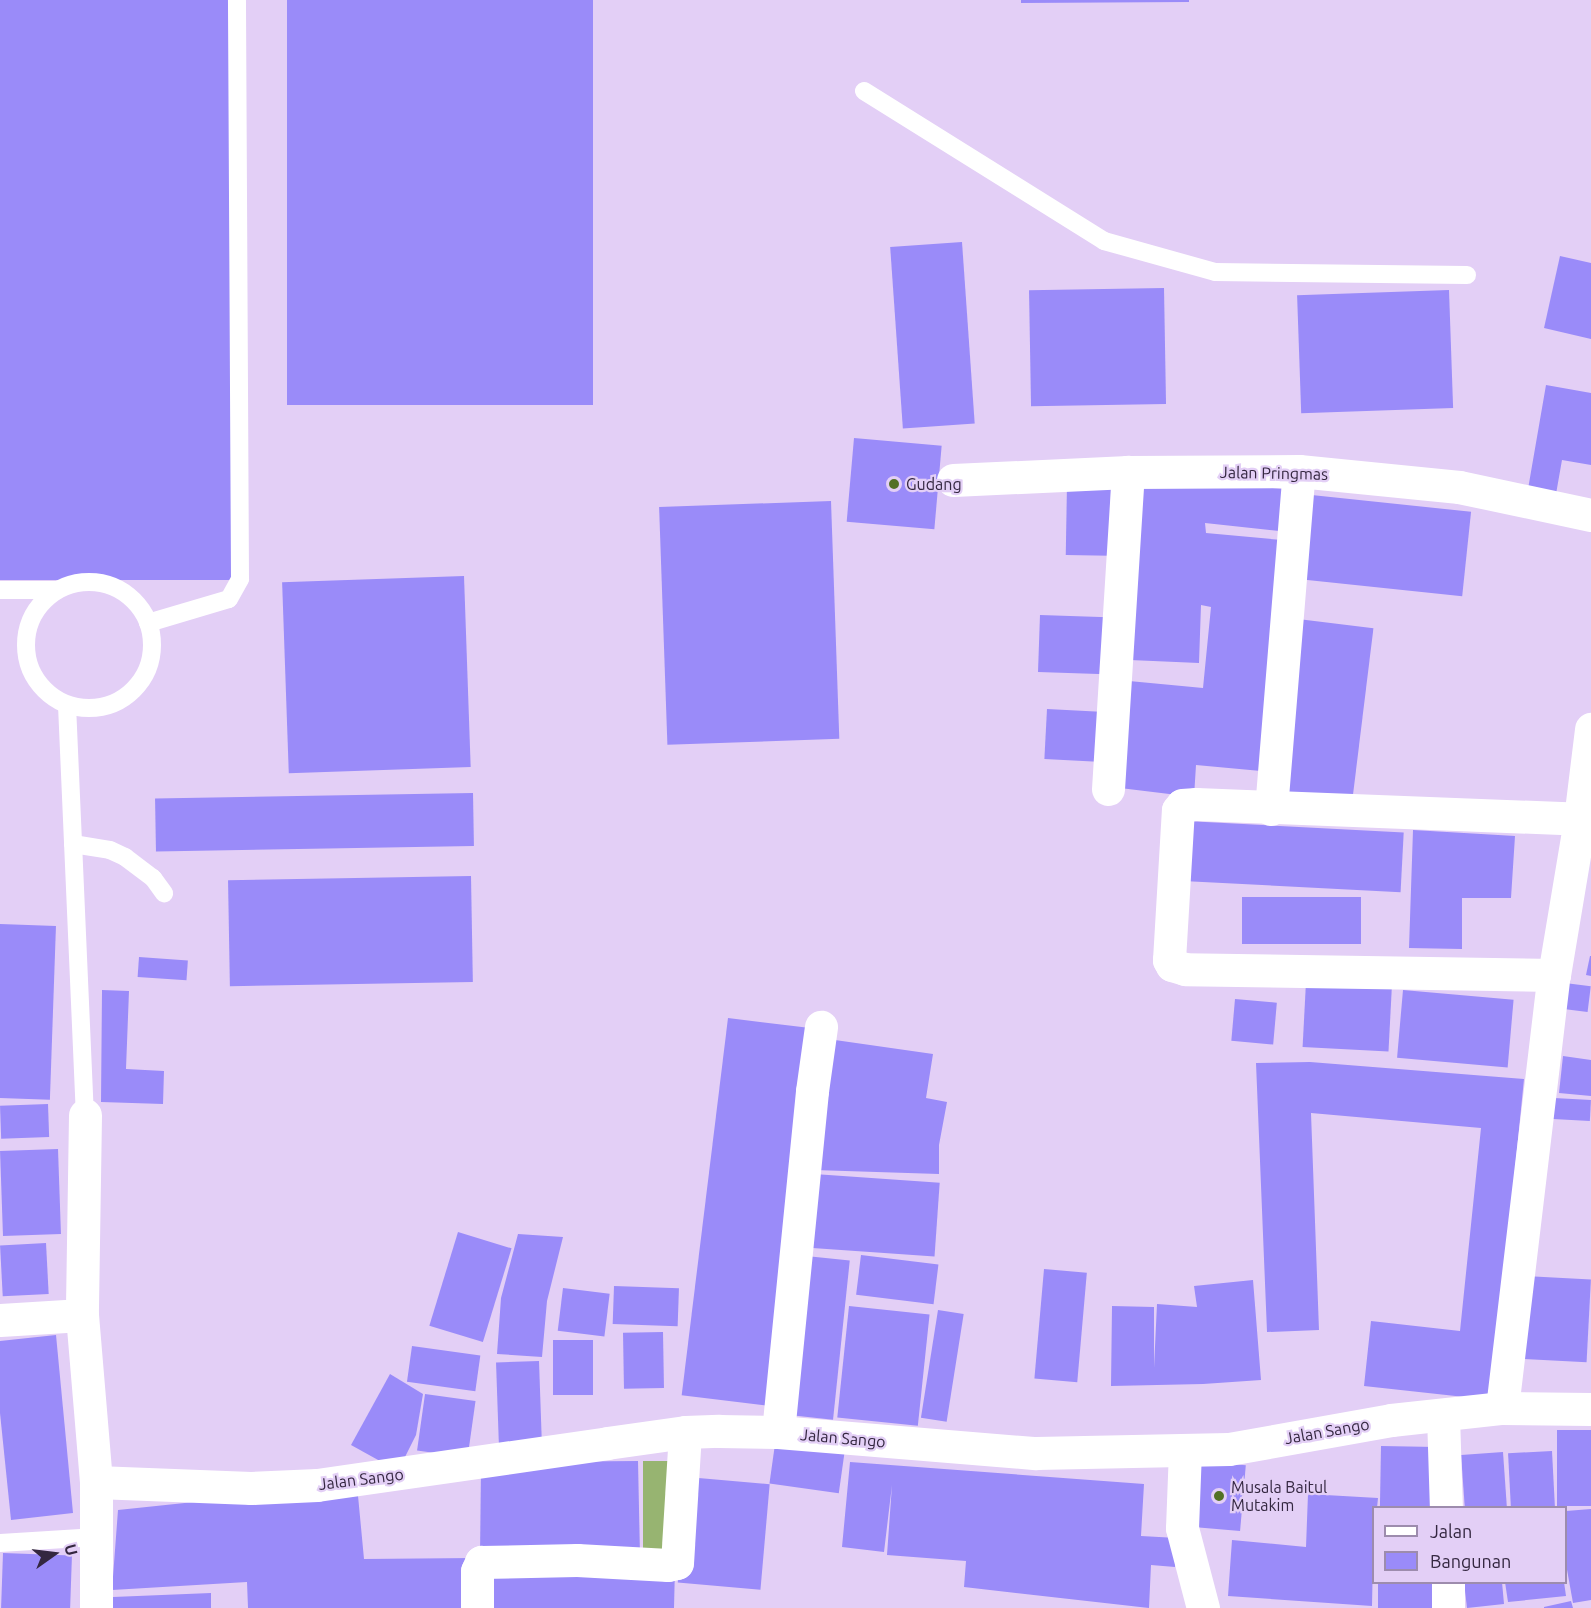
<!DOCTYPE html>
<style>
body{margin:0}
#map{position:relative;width:1591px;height:1608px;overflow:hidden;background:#e3cff6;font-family:Ubuntu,sans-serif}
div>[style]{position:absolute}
.green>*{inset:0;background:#97b471;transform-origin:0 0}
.building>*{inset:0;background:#9a8bf9;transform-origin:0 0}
.lane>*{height:18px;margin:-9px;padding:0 9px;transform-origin:9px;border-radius:9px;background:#fff}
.lane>.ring{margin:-9px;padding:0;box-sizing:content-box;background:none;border:18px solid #fff;border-radius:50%}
.street>*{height:33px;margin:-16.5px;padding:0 16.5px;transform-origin:16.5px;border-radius:16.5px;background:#fff}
.dots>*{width:16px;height:16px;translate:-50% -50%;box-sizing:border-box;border:3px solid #e3cff6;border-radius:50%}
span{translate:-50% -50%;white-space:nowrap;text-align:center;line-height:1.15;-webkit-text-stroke:4.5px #e3cff6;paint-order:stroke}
.street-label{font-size:16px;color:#342740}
.poi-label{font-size:16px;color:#342740}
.left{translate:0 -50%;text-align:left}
.legend{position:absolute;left:1372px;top:1506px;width:195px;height:78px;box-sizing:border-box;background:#e3cff6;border:2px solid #9d8cad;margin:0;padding:8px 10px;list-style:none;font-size:18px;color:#342740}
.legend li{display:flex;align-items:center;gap:12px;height:30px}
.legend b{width:30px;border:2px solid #9d8cad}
.north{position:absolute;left:24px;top:1524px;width:60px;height:60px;-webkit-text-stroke:4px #e3cff6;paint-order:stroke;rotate:76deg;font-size:16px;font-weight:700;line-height:24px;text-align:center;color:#342740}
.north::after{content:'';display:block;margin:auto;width:21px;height:27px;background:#342740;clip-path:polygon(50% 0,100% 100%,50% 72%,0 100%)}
</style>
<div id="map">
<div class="green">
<i style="left:643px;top:1461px;width:31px;height:95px"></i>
</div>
<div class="building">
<i style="left:0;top:0;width:231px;height:580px"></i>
<i style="left:287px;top:0;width:306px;height:405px"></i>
<i style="clip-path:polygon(1021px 0,1189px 0,1189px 2px,1021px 3px)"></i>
<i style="left:962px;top:242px;width:182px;height:72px;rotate:86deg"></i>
<i style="clip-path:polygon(1560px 256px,1591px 263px,1591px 339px,1544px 328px)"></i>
<i style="left:1164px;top:288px;width:116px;height:135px;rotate:89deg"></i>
<i style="left:1449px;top:290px;width:118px;height:152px;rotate:88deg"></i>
<i style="clip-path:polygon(1546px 385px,1591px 393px,1591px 465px,1562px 460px,1556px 494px,1528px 489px)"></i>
<i style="left:854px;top:438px;width:88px;height:84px;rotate:5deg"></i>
<i style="clip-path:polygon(1134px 481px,1209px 482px,1283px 489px,1279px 531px,1205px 523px,1206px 533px,1282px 540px,1261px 771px,1196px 765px,1194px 797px,1120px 788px,1129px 681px,1203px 688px,1211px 607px,1201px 605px,1199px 663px,1130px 660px)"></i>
<i style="left:1067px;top:484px;width:44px;height:71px;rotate:1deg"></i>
<i style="left:1302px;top:494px;width:170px;height:85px;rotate:6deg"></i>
<i style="left:831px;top:501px;width:238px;height:172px;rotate:88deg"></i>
<i style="left:464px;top:576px;width:191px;height:182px;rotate:88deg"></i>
<i style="left:1040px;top:615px;width:68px;height:57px;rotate:2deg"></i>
<i style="left:1298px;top:619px;width:76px;height:177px;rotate:7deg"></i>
<i style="left:1047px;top:709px;width:58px;height:50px;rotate:3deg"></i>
<i style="left:473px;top:793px;width:53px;height:318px;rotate:89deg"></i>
<i style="left:1186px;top:821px;width:218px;height:60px;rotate:3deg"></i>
<i style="clip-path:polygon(1413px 830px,1515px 836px,1511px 898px,1462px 898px,1462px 949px,1409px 948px)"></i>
<i style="left:471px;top:876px;width:106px;height:243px;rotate:89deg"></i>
<i style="left:1242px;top:897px;width:119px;height:47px"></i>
<i style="left:0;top:924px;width:56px;height:174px;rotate:2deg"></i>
<i style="clip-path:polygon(1590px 956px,1591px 956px,1591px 976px,1586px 975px)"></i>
<i style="left:139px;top:957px;width:49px;height:20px;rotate:4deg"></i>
<i style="left:1306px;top:982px;width:86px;height:65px;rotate:3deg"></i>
<i style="left:1557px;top:982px;width:34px;height:26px;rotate:7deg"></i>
<i style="clip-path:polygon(102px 990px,129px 991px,126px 1069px,164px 1071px,163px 1104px,101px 1102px)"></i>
<i style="left:1403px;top:990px;width:111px;height:68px;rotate:5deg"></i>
<i style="left:1235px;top:999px;width:42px;height:42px;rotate:5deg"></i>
<i style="left:728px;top:1018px;width:87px;height:380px;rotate:7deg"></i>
<i style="clip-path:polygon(828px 1039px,933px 1054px,926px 1098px,947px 1102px,939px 1145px,939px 1174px,814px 1170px)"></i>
<i style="clip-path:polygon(1563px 1056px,1591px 1060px,1591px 1096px,1559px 1093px)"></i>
<i style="clip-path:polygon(1310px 1062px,1524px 1079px,1492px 1400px,1364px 1386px,1371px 1321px,1460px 1331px,1481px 1128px,1311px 1113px,1319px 1330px,1267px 1332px,1256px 1063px)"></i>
<i style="left:1554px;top:1098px;width:37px;height:21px;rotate:3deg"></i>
<i style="left:48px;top:1104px;width:33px;height:48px;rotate:88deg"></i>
<i style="left:58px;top:1149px;width:85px;height:58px;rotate:88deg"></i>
<i style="left:814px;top:1174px;width:126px;height:74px;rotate:4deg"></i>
<i style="left:458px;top:1232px;width:56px;height:98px;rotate:17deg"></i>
<i style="clip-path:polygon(518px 1234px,563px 1237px,547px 1301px,542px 1357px,497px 1354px,501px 1298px)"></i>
<i style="left:46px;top:1243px;width:51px;height:46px;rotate:87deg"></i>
<i style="left:861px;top:1255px;width:78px;height:40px;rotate:7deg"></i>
<i style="left:806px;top:1256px;width:44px;height:160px;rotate:6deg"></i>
<i style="left:1044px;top:1269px;width:43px;height:110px;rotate:5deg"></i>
<i style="left:1525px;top:1276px;width:66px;height:83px;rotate:3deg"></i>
<i style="clip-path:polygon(1253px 1280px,1261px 1380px,1203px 1384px,1111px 1386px,1112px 1306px,1154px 1307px,1154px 1368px,1157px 1304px,1197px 1307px,1194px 1286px)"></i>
<i style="left:614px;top:1286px;width:65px;height:38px;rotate:2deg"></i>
<i style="left:563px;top:1288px;width:47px;height:43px;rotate:7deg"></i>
<i style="left:849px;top:1306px;width:81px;height:112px;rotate:6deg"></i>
<i style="left:938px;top:1310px;width:26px;height:109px;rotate:9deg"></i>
<i style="left:663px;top:1332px;width:56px;height:40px;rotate:89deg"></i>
<i style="clip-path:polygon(56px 1335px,73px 1513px,11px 1520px,0 1413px,0 1341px)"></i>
<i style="left:553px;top:1340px;width:40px;height:55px"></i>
<i style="left:412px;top:1346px;width:69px;height:36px;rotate:8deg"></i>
<i style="left:539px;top:1361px;width:83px;height:43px;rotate:88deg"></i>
<i style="clip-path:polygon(390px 1374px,423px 1394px,416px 1435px,398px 1471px,351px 1445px)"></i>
<i style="left:425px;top:1394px;width:51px;height:57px;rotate:8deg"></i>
<i style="left:1591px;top:1430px;width:76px;height:34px;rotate:90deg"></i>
<i style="left:776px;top:1437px;width:70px;height:47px;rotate:8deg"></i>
<i style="left:1381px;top:1446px;width:55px;height:62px;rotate:1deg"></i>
<i style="left:1552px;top:1451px;width:57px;height:44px;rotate:87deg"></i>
<i style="left:1503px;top:1452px;width:56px;height:42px;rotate:86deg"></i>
<i style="clip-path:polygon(638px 1461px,640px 1556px,480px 1557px,481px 1467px,519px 1462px)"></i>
<i style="left:1196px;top:1461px;width:50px;height:66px;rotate:5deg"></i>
<i style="clip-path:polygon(850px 1462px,1144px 1484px,1141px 1536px,1177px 1538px,1175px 1567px,1151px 1565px,1149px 1608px,964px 1587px,966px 1561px,887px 1555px,892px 1485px,884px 1552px,842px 1547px)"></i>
<i style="left:687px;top:1477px;width:83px;height:106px;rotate:5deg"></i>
<i style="clip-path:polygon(357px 1485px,364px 1559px,474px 1558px,473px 1608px,248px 1608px,247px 1582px,112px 1590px,118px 1510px)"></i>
<i style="clip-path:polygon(1308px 1494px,1378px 1498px,1377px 1508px,1374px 1508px,1372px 1606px,1228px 1596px,1232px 1540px,1306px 1547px)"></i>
<i style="clip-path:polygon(1591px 1509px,1591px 1600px,1573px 1603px,1566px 1564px,1566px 1511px)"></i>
<i style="left:3px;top:1553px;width:69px;height:55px;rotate:2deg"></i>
<i style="clip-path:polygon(675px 1567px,674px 1608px,484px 1608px,480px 1580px,515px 1572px)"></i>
<i style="left:1378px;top:1582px;width:57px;height:26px"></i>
<i style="clip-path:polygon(1464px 1582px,1502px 1582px,1504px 1604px,1467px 1608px)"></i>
<i style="clip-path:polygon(1505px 1582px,1564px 1582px,1566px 1596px,1508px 1602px)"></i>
<i style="clip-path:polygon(211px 1593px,211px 1608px,113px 1608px,113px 1597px)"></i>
<i style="clip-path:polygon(1571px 1601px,1573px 1608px,1544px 1608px,1544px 1607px)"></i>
</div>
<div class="lane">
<i style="left:864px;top:91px;width:283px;rotate:32deg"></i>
<i style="left:1104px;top:241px;width:115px;rotate:15.6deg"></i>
<i style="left:1215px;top:272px;width:252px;rotate:0.7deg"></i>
<i class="ring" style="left:26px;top:582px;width:108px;height:108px"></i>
<i style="left:0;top:590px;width:57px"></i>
<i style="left:148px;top:623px;width:84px;rotate:-16.5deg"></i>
<i style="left:229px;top:599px;width:23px;rotate:-61deg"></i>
<i style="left:240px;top:579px;width:579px;rotate:-90.3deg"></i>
<i style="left:67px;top:705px;width:410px;rotate:87.5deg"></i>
<i style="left:73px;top:844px;width:37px;rotate:9deg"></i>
<i style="left:110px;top:850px;width:17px;rotate:25deg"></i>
<i style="left:125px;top:857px;width:35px;rotate:37deg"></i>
<i style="left:153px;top:878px;width:19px;rotate:54deg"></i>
<i style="left:0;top:1543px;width:97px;rotate:-3.5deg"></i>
</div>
<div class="street">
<i style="left:953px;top:480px;width:175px;rotate:-2.6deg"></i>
<i style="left:1128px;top:472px;width:171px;rotate:-0.3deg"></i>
<i style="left:1299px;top:471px;width:161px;rotate:5.7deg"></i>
<i style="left:1459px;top:487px;width:135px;rotate:12deg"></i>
<i style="left:1108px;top:789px;width:318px;rotate:-86.4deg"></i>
<i style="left:1271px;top:809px;width:339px;rotate:-85.3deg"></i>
<i style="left:1554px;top:975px;width:369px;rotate:-179.1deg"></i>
<i style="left:1185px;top:969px;width:14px;rotate:-163deg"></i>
<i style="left:1172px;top:965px;width:6px;rotate:-121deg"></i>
<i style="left:1169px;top:960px;width:150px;rotate:-86.6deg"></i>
<i style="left:1178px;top:810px;width:6px;rotate:-51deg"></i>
<i style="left:1182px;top:805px;width:14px;rotate:-4deg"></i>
<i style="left:1196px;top:804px;width:384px;rotate:2.2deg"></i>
<i style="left:85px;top:1115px;width:200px;rotate:90.9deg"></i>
<i style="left:82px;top:1315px;width:168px;rotate:85.2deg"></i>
<i style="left:96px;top:1482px;width:126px;rotate:90deg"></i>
<i style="left:0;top:1320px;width:82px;rotate:-3.5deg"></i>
<i style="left:1502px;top:1408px;width:436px;rotate:-83.2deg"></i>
<i style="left:1554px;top:975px;width:158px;rotate:-80.5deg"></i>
<i style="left:1580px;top:819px;width:91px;rotate:-83deg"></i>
<i style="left:1443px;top:1415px;width:93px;rotate:88.2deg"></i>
<i style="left:778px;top:1432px;width:343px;rotate:-84.3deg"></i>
<i style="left:812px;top:1091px;width:65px;rotate:-82deg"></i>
<i style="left:1185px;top:1450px;width:78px;rotate:92.2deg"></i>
<i style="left:1182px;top:1528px;width:83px;rotate:75.3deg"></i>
<i style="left:96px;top:1482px;width:155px;rotate:2.2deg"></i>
<i style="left:251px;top:1488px;width:66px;rotate:-2.6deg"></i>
<i style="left:317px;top:1485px;width:293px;rotate:-8.2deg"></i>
<i style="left:607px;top:1443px;width:79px;rotate:-8deg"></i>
<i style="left:685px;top:1432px;width:34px;rotate:-2deg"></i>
<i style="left:719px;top:1431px;width:59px;rotate:1deg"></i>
<i style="left:778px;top:1432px;width:259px;rotate:4.7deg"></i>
<i style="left:1036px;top:1453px;width:193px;rotate:-1.2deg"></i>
<i style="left:1229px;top:1449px;width:165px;rotate:-10.1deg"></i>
<i style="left:1391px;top:1420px;width:112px;rotate:-6.2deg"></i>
<i style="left:1502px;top:1408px;width:89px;rotate:0.6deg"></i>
<i style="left:477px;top:1608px;width:37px;rotate:-90deg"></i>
<i style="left:477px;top:1571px;width:10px;rotate:-66deg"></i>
<i style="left:481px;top:1562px;width:96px;rotate:-1.2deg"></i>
<i style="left:577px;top:1560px;width:91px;rotate:3.1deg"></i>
<i style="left:668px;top:1565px;width:9px;rotate:-13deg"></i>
<i style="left:677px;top:1563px;width:131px;rotate:-86.5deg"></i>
<i style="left:1448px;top:1608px;width:26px;rotate:-90deg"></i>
</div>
<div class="dots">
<i style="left:894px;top:484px;background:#537126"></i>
<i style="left:1219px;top:1496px;background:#537126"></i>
</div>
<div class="street-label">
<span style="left:1274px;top:473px;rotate:1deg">Jalan Pringmas</span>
<span style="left:1327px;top:1431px;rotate:-10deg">Jalan Sango</span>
<span style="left:843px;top:1438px;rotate:5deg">Jalan Sango</span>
<span style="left:361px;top:1479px;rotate:-7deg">Jalan Sango</span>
</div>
<div class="poi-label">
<span class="left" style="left:906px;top:484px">Gudang</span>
<span class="left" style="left:1231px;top:1496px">Musala Baitul<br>Mutakim</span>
</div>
<ul class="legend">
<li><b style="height:8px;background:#fff"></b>Jalan</li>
<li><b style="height:16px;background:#9a8bf9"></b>Bangunan</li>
</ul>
<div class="north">U</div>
</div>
